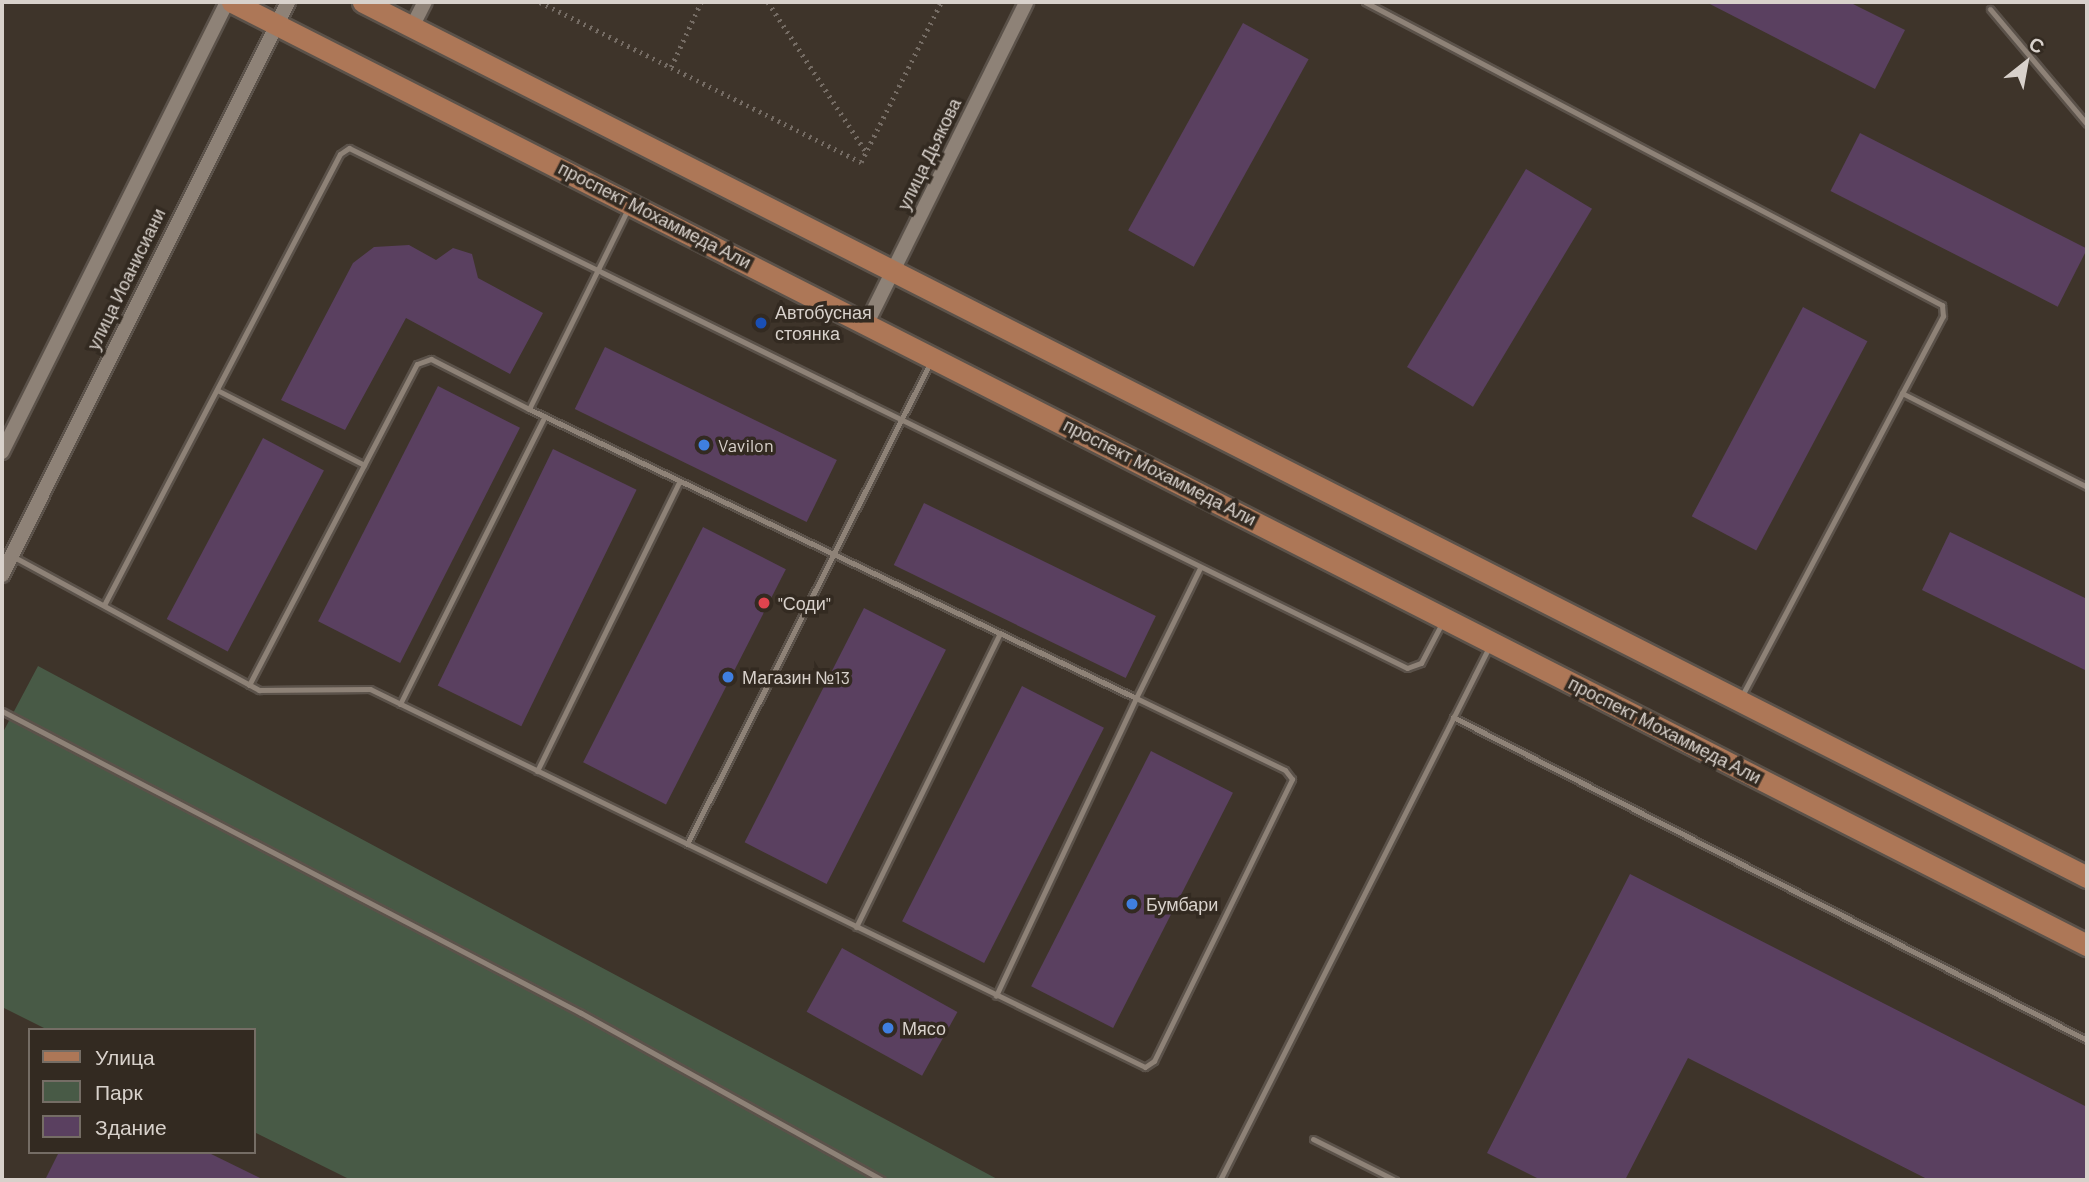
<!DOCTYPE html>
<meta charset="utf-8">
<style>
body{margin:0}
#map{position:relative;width:2089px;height:1182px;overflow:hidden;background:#3e342a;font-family:Barlow,sans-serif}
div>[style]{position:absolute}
.green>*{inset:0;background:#485a46}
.building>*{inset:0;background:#5a4060;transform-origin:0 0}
.path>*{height:4.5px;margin-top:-2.25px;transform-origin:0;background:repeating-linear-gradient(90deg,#756c64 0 2px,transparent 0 7px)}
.roads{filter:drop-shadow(2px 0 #5b524a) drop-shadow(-2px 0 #5b524a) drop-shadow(0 2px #5b524a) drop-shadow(0 -2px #5b524a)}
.lane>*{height:5px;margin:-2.5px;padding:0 2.5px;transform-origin:2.5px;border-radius:2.5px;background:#8e8277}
.secondary>*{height:14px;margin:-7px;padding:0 7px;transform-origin:7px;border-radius:7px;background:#8e8277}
.primary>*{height:21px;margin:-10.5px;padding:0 10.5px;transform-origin:10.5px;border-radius:10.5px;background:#ad7757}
.dots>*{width:19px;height:19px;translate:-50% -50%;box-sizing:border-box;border:4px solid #332a21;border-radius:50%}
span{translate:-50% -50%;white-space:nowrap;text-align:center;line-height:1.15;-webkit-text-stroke:7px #332a21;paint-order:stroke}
.street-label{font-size:18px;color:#d8d1cb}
.poi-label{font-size:18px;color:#d8d1cb}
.left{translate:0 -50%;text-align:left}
.frame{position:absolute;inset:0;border:4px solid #d8d1cb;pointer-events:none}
.legend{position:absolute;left:28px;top:1028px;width:228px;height:126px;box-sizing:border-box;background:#332a21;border:2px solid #756d65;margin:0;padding:9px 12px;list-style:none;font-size:21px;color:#d8d1cb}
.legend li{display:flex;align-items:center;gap:14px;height:35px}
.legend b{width:35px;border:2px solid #756d65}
.north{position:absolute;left:1991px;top:28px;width:70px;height:70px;-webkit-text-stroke:5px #332a21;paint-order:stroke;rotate:31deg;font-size:19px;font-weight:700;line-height:28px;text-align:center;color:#d8d1cb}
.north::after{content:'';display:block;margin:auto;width:24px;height:32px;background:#d8d1cb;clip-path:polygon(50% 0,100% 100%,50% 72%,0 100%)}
</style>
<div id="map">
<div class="green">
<i style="clip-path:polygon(38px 666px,999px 1180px,351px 1180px,254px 1132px,254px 1030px,48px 1030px,2px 1007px,2px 734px)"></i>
</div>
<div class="building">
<i style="clip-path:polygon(1706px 2px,1849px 2px,1905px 30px,1875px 89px)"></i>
<i style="left:1243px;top:23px;width:75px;height:237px;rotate:29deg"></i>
<i style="left:1860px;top:133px;width:255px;height:65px;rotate:27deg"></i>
<i style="left:1526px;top:169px;width:77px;height:231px;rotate:31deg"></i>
<i style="clip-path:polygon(409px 245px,436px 260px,453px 248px,472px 254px,478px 278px,543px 313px,510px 374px,406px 318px,345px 430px,281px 400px,353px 263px,374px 247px)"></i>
<i style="left:1803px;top:307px;width:73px;height:237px;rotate:28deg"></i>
<i style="left:605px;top:347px;width:258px;height:69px;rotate:26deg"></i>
<i style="left:438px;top:386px;width:92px;height:264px;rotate:27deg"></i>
<i style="left:263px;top:438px;width:69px;height:205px;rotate:28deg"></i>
<i style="left:553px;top:449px;width:93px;height:263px;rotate:26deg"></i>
<i style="left:924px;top:503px;width:258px;height:69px;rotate:26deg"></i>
<i style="left:703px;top:527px;width:93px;height:264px;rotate:27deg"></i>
<i style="clip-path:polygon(1950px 532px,2087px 599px,2087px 671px,1922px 590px)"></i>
<i style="left:864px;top:608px;width:92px;height:263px;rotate:27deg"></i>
<i style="left:1022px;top:686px;width:92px;height:264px;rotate:27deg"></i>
<i style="left:1151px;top:751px;width:92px;height:264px;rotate:27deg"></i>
<i style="clip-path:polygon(1630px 874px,2087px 1107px,2087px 1180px,1929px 1180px,1688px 1058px,1625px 1180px,1541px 1180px,1487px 1153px)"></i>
<i style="left:842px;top:948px;width:132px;height:73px;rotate:29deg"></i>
<i style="clip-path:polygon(59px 1152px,207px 1152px,264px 1180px,45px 1180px)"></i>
</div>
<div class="path">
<i style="left:540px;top:2px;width:359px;rotate:26.5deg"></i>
<i style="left:861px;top:162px;width:179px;rotate:-63.4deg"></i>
<i style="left:768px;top:2px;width:179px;rotate:56.8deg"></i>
<i style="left:671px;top:67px;width:72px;rotate:-65.2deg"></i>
</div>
<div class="roads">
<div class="lane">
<i style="left:1365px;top:2px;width:652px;rotate:27.71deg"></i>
<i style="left:1942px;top:305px;width:11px;rotate:85deg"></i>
<i style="left:1943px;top:316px;width:432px;rotate:117.9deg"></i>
<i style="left:1990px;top:9px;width:150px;rotate:49.9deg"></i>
<i style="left:217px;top:390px;width:165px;rotate:27deg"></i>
<i style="left:1902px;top:393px;width:208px;rotate:26.9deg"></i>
<i style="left:529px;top:409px;width:672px;rotate:25.46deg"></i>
<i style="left:1136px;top:698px;width:329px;rotate:115.2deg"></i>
<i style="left:14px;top:557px;width:279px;rotate:28.5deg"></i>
<i style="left:259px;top:690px;width:111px;rotate:-0.5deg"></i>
<i style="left:370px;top:689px;width:862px;rotate:26deg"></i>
<i style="left:1145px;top:1067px;width:11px;rotate:-34deg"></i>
<i style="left:1154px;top:1061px;width:314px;rotate:-63.9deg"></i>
<i style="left:1292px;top:779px;width:11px;rotate:-128deg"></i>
<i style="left:1285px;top:770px;width:165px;rotate:-154.2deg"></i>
<i style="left:1136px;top:698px;width:145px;rotate:-63.8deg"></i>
<i style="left:104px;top:605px;width:509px;rotate:-62.38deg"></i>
<i style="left:340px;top:154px;width:11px;rotate:-34deg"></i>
<i style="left:349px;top:148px;width:1179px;rotate:26.17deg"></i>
<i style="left:1407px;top:668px;width:15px;rotate:-20deg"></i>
<i style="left:1421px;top:663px;width:45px;rotate:-62.3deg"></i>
<i style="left:249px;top:685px;width:362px;rotate:-62.4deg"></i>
<i style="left:417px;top:364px;width:15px;rotate:-20deg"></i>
<i style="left:431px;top:359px;width:110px;rotate:27deg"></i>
<i style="left:529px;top:409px;width:223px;rotate:-63.7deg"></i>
<i style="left:400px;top:704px;width:322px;rotate:-63.3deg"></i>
<i style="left:2px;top:711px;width:653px;rotate:27.55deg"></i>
<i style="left:581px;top:1013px;width:344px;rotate:29deg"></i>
<i style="left:1453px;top:717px;width:712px;rotate:27deg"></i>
<i style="left:537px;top:771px;width:323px;rotate:-63.8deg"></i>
<i style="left:687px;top:844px;width:539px;rotate:-63.2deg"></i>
<i style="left:856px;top:927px;width:327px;rotate:-63.9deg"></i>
<i style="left:1313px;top:1139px;width:92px;rotate:26.6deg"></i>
<i style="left:1220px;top:1180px;width:597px;rotate:-63.22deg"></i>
</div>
<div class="secondary">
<i style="left:412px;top:27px;width:28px;rotate:-63deg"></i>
<i style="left:867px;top:323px;width:358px;rotate:-63.6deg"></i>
<i style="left:2px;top:452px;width:503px;rotate:-63.43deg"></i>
<i style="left:2px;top:575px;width:640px;rotate:-63.47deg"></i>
</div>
<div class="primary">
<i style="left:232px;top:2px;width:2081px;rotate:26.95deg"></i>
<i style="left:363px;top:2px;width:1933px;rotate:26.91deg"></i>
</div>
</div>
<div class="dots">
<i style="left:761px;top:323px;background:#1a4fb4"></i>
<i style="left:704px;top:445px;background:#3f7fe0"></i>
<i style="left:764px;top:603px;background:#e0444e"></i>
<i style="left:728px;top:677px;background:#3f7fe0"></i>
<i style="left:1132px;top:904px;background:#3f7fe0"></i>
<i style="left:888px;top:1028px;background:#3f7fe0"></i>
</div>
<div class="street-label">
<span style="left:929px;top:154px;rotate:-64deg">улица Дьякова</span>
<span style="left:655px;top:215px;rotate:27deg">проспект Мохаммеда Али</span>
<span style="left:126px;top:279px;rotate:-64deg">улица Иоанисиани</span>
<span style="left:1160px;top:472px;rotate:27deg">проспект Мохаммеда Али</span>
<span style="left:1665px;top:730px;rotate:27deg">проспект Мохаммеда Али</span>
</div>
<div class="poi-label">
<span class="left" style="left:775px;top:323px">Автобусная<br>стоянка</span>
<span class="left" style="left:718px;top:445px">Vavilon</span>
<span class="left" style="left:778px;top:603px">"Соди"</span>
<span class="left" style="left:742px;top:677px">Магазин №13</span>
<span class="left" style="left:1146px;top:904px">Бумбари</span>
<span class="left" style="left:902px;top:1028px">Мясо</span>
</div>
<div class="frame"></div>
<ul class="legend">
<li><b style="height:9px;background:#ad7757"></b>Улица</li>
<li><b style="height:19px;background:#485a46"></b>Парк</li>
<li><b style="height:19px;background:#5a4060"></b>Здание</li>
</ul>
<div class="north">С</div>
</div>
